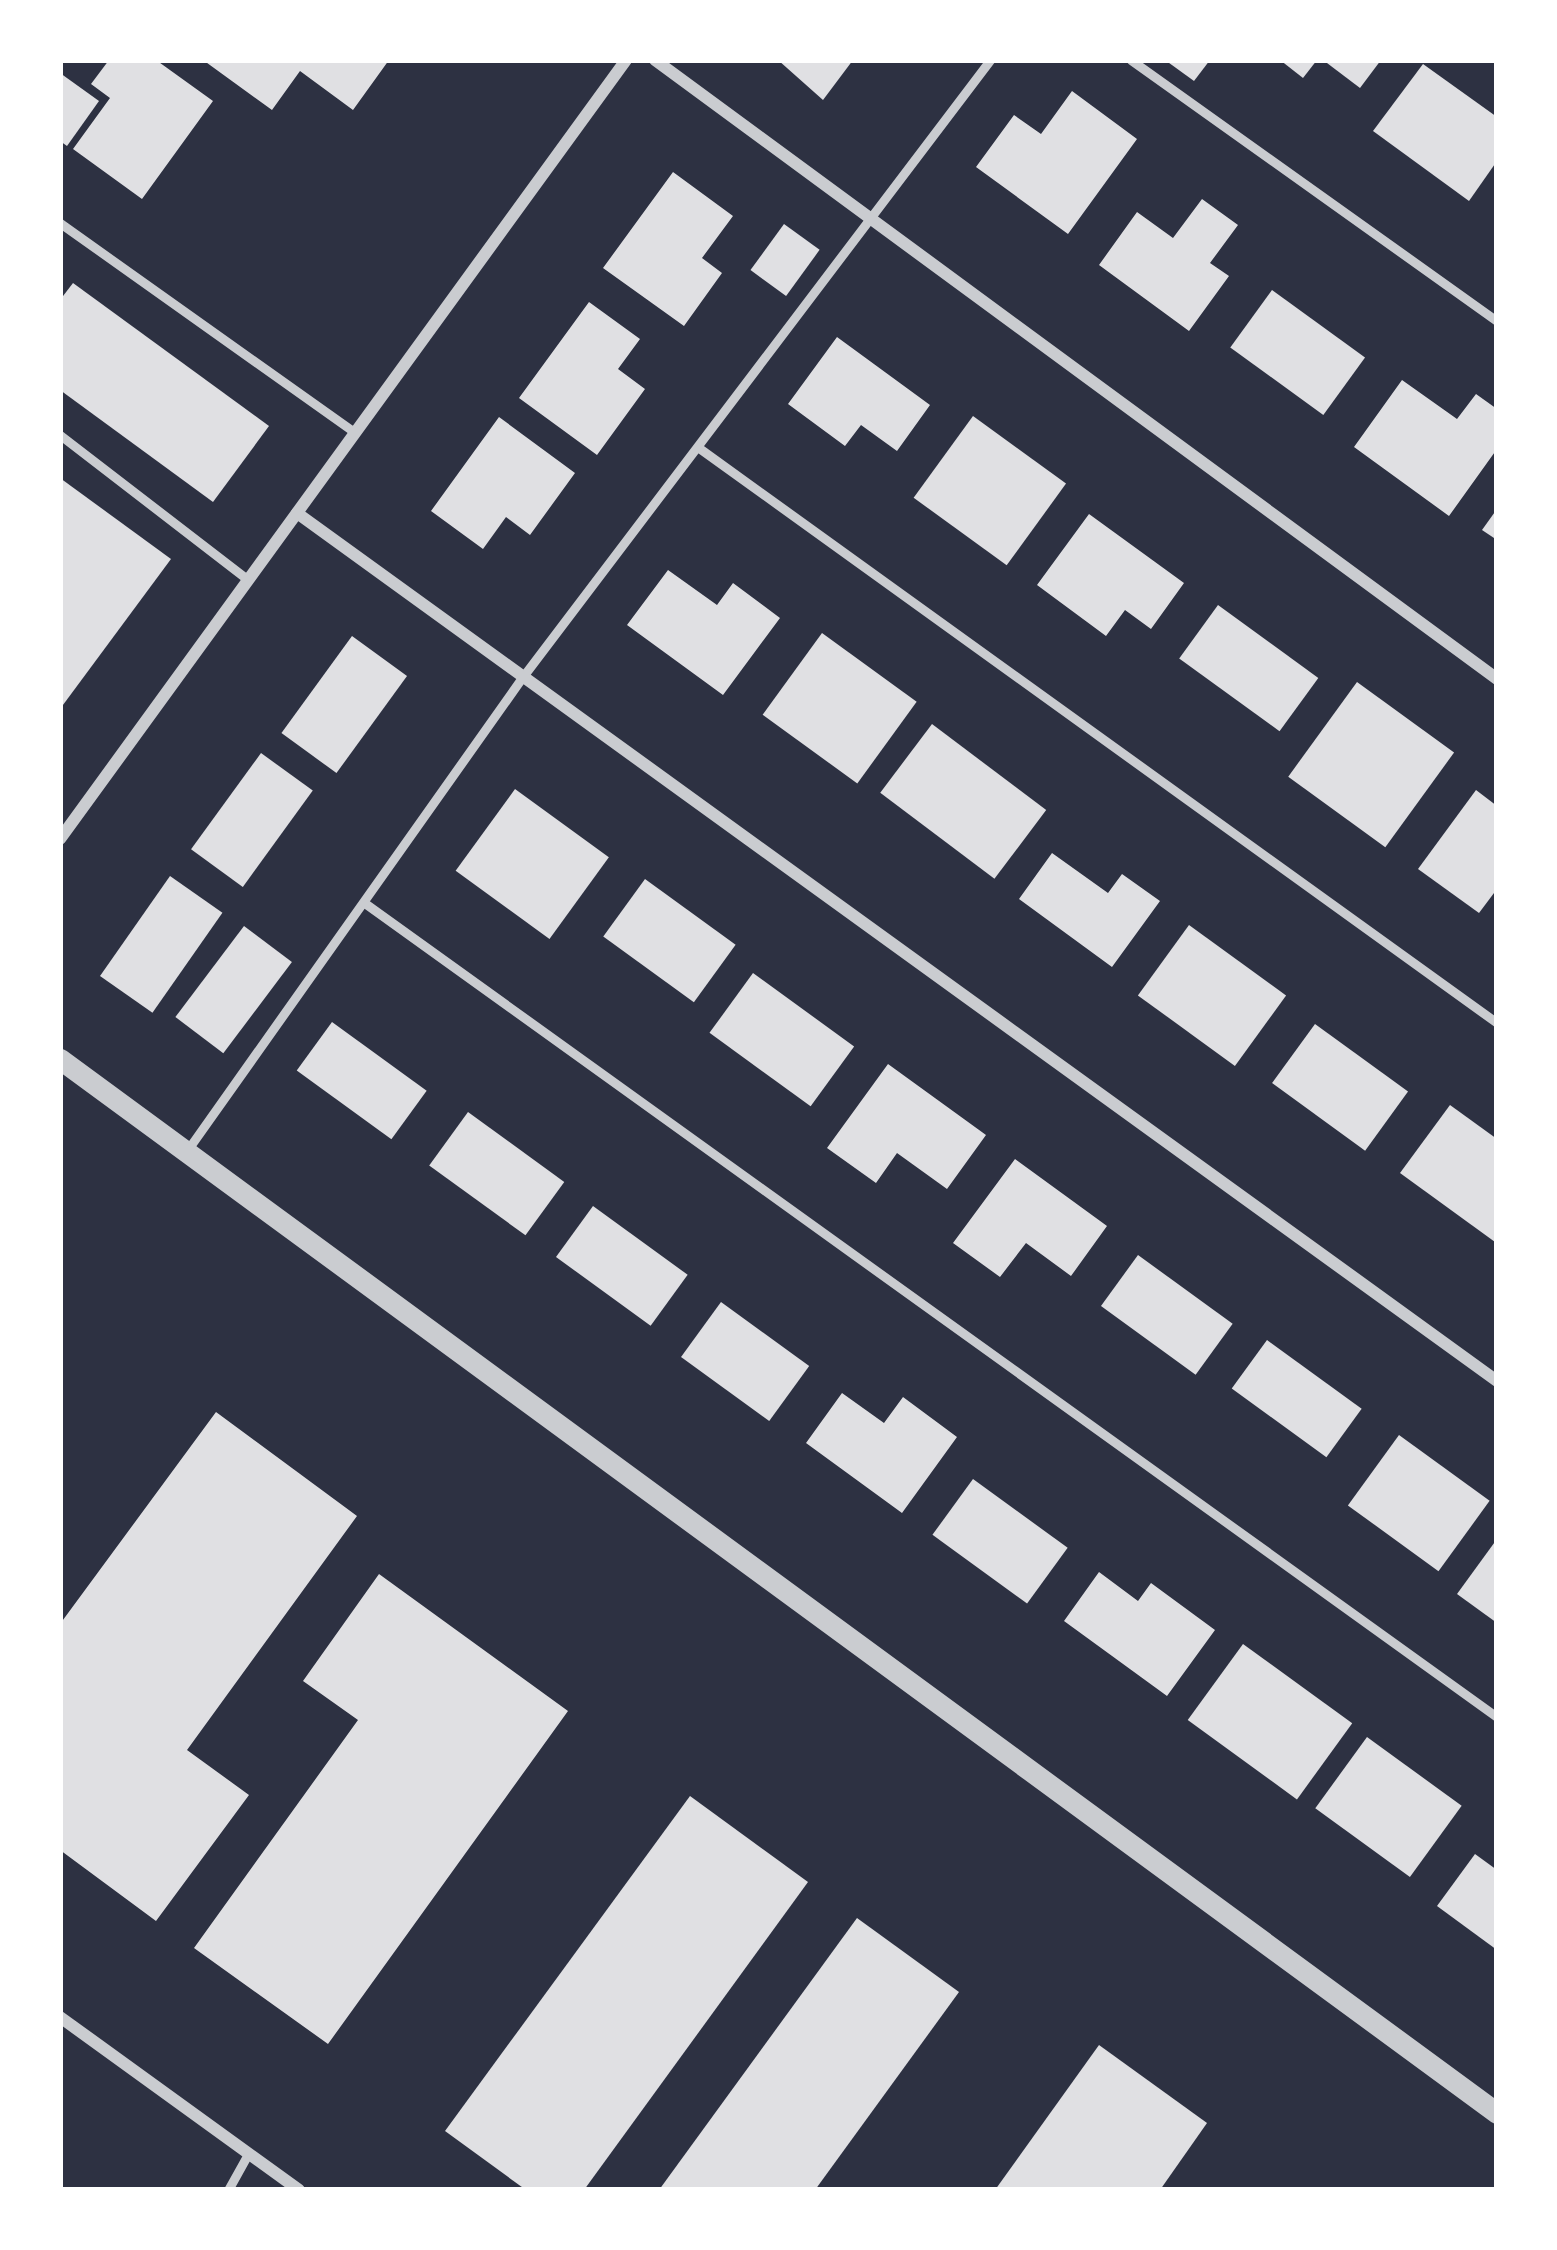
<!DOCTYPE html>
<style>
body{margin:0}
#map{position:relative;width:1557px;height:2250px;overflow:hidden;background:#2d3142;font-family:Rubik,sans-serif}
div>[style]{position:absolute}
.building>*{inset:0;background:#e0e0e3;transform-origin:0 0}
.service>*{height:9px;margin:-4.5px;padding:0 4.5px;transform-origin:4.5px;border-radius:4.5px;background:#caccd0}
.minor>*{height:12px;margin:-6px;padding:0 6px;transform-origin:6px;border-radius:6px;background:#caccd0}
.tertiary>*{height:21px;margin:-10.5px;padding:0 10.5px;transform-origin:10.5px;border-radius:10.5px;background:#caccd0}
span{translate:-50% -50%;white-space:nowrap;text-align:center;line-height:1.15;-webkit-text-stroke:9px #fff;paint-order:stroke}
.frame{position:absolute;inset:0;border:63px solid #fff;pointer-events:none}
</style>
<div id="map">
<div class="building">
<i style="clip-path:polygon(109px 60px,156px 60px,213px 101px,142px 199px,73px 149px,110px 98px,91px 84px)"></i>
<i style="clip-path:polygon(203px 60px,389px 60px,353px 110px,300px 71px,272px 110px)"></i>
<i style="clip-path:polygon(778px 60px,853px 60px,823px 100px)"></i>
<i style="clip-path:polygon(1165px 60px,1210px 60px,1194px 81px)"></i>
<i style="clip-path:polygon(1280px 60px,1317px 60px,1303px 78px)"></i>
<i style="clip-path:polygon(1323px 60px,1381px 60px,1360px 88px)"></i>
<i style="clip-path:polygon(1423px 64px,1497px 117px,1497px 161px,1469px 201px,1373px 131px)"></i>
<i style="clip-path:polygon(60px 73px,99px 101px,67px 146px,60px 141px)"></i>
<i style="clip-path:polygon(1072px 91px,1137px 139px,1068px 234px,976px 167px,1014px 115px,1041px 134px)"></i>
<i style="clip-path:polygon(673px 172px,733px 216px,702px 258px,722px 273px,684px 326px,603px 268px)"></i>
<i style="clip-path:polygon(1202px 199px,1238px 225px,1210px 263px,1229px 276px,1189px 331px,1099px 265px,1137px 212px,1173px 238px)"></i>
<i style="left:784px;top:224px;width:44px;height:57px;rotate:36deg"></i>
<i style="clip-path:polygon(73px 283px,269px 426px,213px 502px,60px 390px,60px 300px)"></i>
<i style="left:1272px;top:290px;width:115px;height:71px;rotate:36deg"></i>
<i style="clip-path:polygon(589px 302px,640px 339px,618px 369px,645px 389px,597px 455px,519px 398px)"></i>
<i style="clip-path:polygon(837px 337px,930px 405px,897px 451px,861px 425px,845px 446px,788px 404px)"></i>
<i style="clip-path:polygon(1402px 380px,1457px 419px,1476px 394px,1497px 409px,1497px 449px,1449px 516px,1354px 447px)"></i>
<i style="left:973px;top:416px;width:115px;height:101px;rotate:36deg"></i>
<i style="clip-path:polygon(499px 417px,575px 473px,530px 535px,506px 517px,483px 549px,431px 511px)"></i>
<i style="clip-path:polygon(60px 478px,171px 559px,60px 709px)"></i>
<i style="clip-path:polygon(1497px 509px,1497px 540px,1482px 530px)"></i>
<i style="clip-path:polygon(1089px 514px,1184px 583px,1151px 629px,1125px 610px,1106px 636px,1037px 585px)"></i>
<i style="clip-path:polygon(668px 570px,717px 605px,733px 583px,780px 618px,723px 695px,627px 625px)"></i>
<i style="left:1218px;top:605px;width:124px;height:66px;rotate:36deg"></i>
<i style="left:822px;top:633px;width:117px;height:101px;rotate:36deg"></i>
<i style="left:352px;top:636px;width:68px;height:120px;rotate:36deg"></i>
<i style="left:1357px;top:682px;width:120px;height:117px;rotate:36deg"></i>
<i style="left:932px;top:724px;width:143px;height:86px;rotate:37deg"></i>
<i style="left:261px;top:753px;width:64px;height:119px;rotate:36deg"></i>
<i style="left:515px;top:789px;width:116px;height:101px;rotate:36deg"></i>
<i style="clip-path:polygon(1476px 790px,1497px 806px,1497px 889px,1479px 913px,1418px 869px)"></i>
<i style="clip-path:polygon(1052px 853px,1108px 893px,1122px 874px,1160px 901px,1112px 967px,1019px 899px)"></i>
<i style="left:170px;top:876px;width:64px;height:122px;rotate:35deg"></i>
<i style="left:645px;top:879px;width:112px;height:71px;rotate:36deg"></i>
<i style="left:1189px;top:925px;width:120px;height:87px;rotate:36deg"></i>
<i style="left:244px;top:926px;width:60px;height:114px;rotate:37deg"></i>
<i style="left:753px;top:973px;width:125px;height:74px;rotate:36deg"></i>
<i style="left:332px;top:1022px;width:117px;height:60px;rotate:36deg"></i>
<i style="left:1315px;top:1024px;width:115px;height:73px;rotate:36deg"></i>
<i style="clip-path:polygon(888px 1064px,986px 1135px,947px 1189px,897px 1153px,876px 1183px,827px 1148px)"></i>
<i style="clip-path:polygon(1450px 1105px,1497px 1139px,1495px 1242px,1400px 1173px)"></i>
<i style="left:468px;top:1112px;width:119px;height:66px;rotate:36deg"></i>
<i style="clip-path:polygon(1015px 1159px,1107px 1226px,1071px 1276px,1026px 1243px,1000px 1277px,953px 1243px)"></i>
<i style="left:593px;top:1206px;width:117px;height:63px;rotate:36deg"></i>
<i style="left:1138px;top:1255px;width:117px;height:63px;rotate:36deg"></i>
<i style="left:721px;top:1302px;width:109px;height:68px;rotate:36deg"></i>
<i style="left:1267px;top:1340px;width:117px;height:60px;rotate:36deg"></i>
<i style="clip-path:polygon(842px 1393px,884px 1423px,903px 1397px,957px 1437px,902px 1513px,806px 1443px)"></i>
<i style="clip-path:polygon(216px 1412px,357px 1516px,187px 1750px,249px 1795px,156px 1921px,60px 1850px,60px 1624px)"></i>
<i style="left:1399px;top:1435px;width:112px;height:87px;rotate:36deg"></i>
<i style="left:973px;top:1479px;width:117px;height:69px;rotate:36deg"></i>
<i style="clip-path:polygon(1497px 1539px,1497px 1623px,1457px 1594px)"></i>
<i style="clip-path:polygon(1099px 1572px,1138px 1601px,1151px 1583px,1215px 1630px,1167px 1696px,1064px 1621px)"></i>
<i style="clip-path:polygon(379px 1574px,568px 1711px,328px 2044px,194px 1948px,358px 1720px,303px 1681px)"></i>
<i style="left:1243px;top:1644px;width:135px;height:94px;rotate:36deg"></i>
<i style="left:1367px;top:1737px;width:117px;height:88px;rotate:36deg"></i>
<i style="clip-path:polygon(690px 1796px,808px 1882px,584px 2190px,526px 2190px,445px 2131px)"></i>
<i style="clip-path:polygon(1475px 1854px,1497px 1870px,1497px 1950px,1437px 1906px)"></i>
<i style="clip-path:polygon(857px 1918px,959px 1992px,815px 2190px,659px 2190px)"></i>
<i style="clip-path:polygon(1099px 2045px,1207px 2123px,1160px 2190px,995px 2190px)"></i>
</div>
<div class="service">
<i style="left:1131px;top:60px;width:450px;rotate:35.5deg"></i>
<i style="left:60px;top:223px;width:362px;rotate:35.4deg"></i>
<i style="left:60px;top:435px;width:237px;rotate:37.6deg"></i>
<i style="left:699px;top:448px;width:984px;rotate:35.77deg"></i>
<i style="left:366px;top:904px;width:1393px;rotate:35.71deg"></i>
<i style="left:186px;top:1152px;width:580px;rotate:-54.69deg"></i>
<i style="left:521px;top:679px;width:777px;rotate:-52.85deg"></i>
<i style="left:228px;top:2190px;width:41px;rotate:-60.9deg"></i>
</div>
<div class="minor">
<i style="left:655px;top:60px;width:1045px;rotate:36.32deg"></i>
<i style="left:297px;top:513px;width:1481px;rotate:35.88deg"></i>
<i style="left:60px;top:839px;width:963px;rotate:-54deg"></i>
<i style="left:60px;top:2017px;width:295px;rotate:35.9deg"></i>
</div>
<div class="tertiary">
<i style="left:60px;top:1059px;width:1782px;rotate:36.26deg"></i>
</div>
<div class="frame"></div>
</div>
